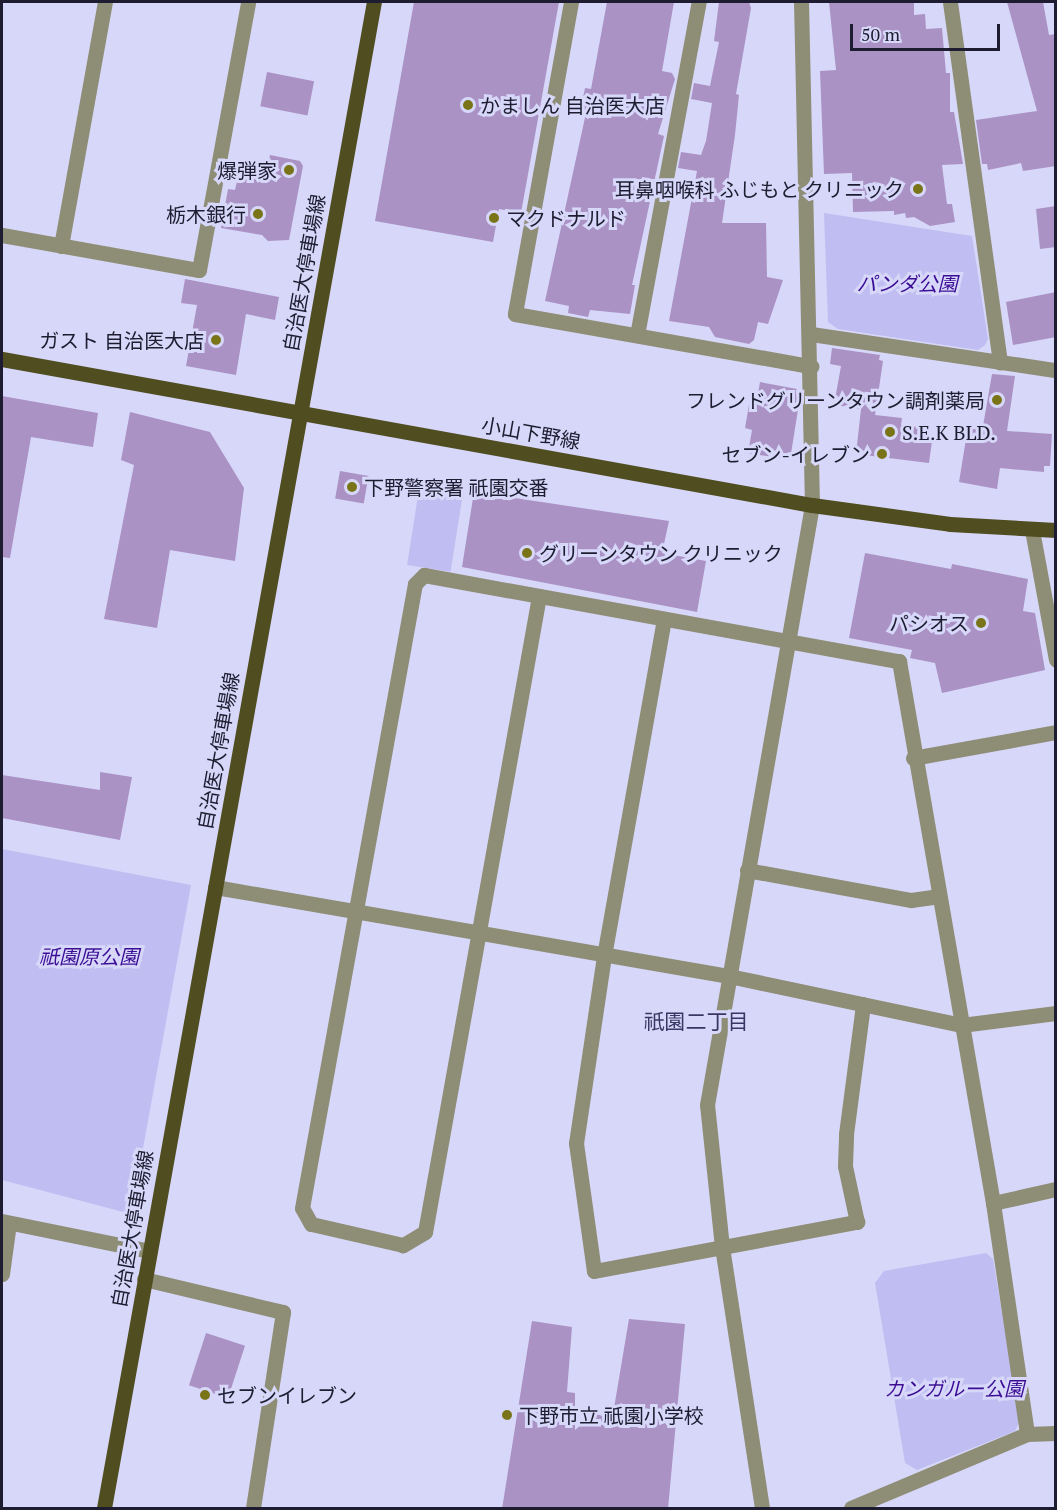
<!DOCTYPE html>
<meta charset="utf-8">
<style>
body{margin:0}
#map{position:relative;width:1057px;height:1510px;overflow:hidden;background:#d7d7f9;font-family:"PT Serif","Noto Sans JP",serif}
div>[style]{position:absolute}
.green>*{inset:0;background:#bfbdf1;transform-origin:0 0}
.building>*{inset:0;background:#aa92c5;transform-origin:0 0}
.minor>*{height:15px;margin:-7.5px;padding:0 7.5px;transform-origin:7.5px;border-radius:7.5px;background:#8e8d75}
.major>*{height:15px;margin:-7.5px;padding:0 7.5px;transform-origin:7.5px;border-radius:7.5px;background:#504d20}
.dots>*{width:16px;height:16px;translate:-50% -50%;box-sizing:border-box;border:3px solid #d7d7f9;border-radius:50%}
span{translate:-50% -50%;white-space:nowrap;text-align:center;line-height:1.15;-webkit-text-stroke:6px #d7d7f9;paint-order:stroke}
.poi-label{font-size:20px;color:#1d1c30}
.left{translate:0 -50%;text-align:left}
.right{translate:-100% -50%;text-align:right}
.street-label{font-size:20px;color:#1d1c30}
.park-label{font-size:20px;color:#3b0d95;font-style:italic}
.neighbourhood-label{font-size:21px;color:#3a3663}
.frame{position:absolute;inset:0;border:3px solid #1d1c30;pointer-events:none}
.scale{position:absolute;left:850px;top:24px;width:150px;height:27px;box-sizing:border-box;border:3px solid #1d1c30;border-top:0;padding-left:8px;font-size:18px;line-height:21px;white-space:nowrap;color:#1d1c30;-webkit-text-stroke:4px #d7d7f9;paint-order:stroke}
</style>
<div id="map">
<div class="green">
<i style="clip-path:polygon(824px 213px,972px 236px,988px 339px,985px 345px,978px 350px,838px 329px,828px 322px)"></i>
<i style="left:421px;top:477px;width:44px;height:89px;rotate:9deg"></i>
<i style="clip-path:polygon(2px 849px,191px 885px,131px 1214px,2px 1180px)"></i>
<i style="clip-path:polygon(986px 1253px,993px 1259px,1020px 1420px,1015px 1431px,917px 1470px,905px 1463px,875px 1283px,884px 1271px)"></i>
</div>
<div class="building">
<i style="clip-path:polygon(414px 2px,559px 2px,521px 213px,499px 209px,493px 242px,375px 221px)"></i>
<i style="clip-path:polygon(607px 2px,674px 2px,662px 71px,672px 73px,675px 79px,658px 134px,664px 136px,632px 285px,635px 285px,630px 314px,590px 310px,588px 317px,568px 313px,569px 306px,545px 301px,586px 113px,580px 112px,585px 88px,591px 89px)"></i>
<i style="clip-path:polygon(719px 2px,749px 2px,751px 8px,736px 94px,739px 95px,735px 135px,722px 223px,766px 223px,767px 277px,783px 280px,768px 324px,758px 322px,754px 340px,749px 344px,715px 337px,709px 327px,669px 321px,697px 171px,678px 168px,681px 152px,701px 155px,706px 141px,712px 103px,691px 99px,694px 83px,710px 86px,719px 42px,714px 41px)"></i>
<i style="clip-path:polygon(829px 2px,914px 2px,914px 15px,925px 14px,926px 29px,942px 28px,946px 73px,950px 73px,950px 112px,954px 112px,963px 164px,942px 165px,947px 204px,952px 204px,955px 222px,930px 226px,914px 217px,906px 218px,905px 213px,894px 215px,894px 211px,853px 212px,852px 173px,824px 174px,820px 71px,836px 70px)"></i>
<i style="clip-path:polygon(1007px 2px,1043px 2px,1049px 35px,1056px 34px,1056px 166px,1023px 171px,1021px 163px,988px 170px,987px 164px,982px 164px,976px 120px,1037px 111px)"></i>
<i style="left:267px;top:72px;width:48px;height:35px;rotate:11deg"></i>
<i style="clip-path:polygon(270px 155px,300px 161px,303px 166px,289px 240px,268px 241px,262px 235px,221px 228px,228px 189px,235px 190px,242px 159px,268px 165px)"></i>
<i style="clip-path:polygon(1056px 206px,1056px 247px,1040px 249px,1036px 209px)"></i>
<i style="clip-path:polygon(185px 279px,279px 297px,275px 320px,246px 314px,236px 375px,186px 366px,197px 305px,181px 303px)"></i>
<i style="clip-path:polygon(1056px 292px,1056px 337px,1013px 345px,1006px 302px)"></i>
<i style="clip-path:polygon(832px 348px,880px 355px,879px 360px,883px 361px,875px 415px,902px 418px,901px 425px,918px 427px,917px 439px,932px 441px,929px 463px,856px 454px,861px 409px,834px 405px,841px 366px,830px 364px)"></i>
<i style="clip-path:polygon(992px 374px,1015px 376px,1007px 431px,1052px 434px,1050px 466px,1044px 466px,1044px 472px,1000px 468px,997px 489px,959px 482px,968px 427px,983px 426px)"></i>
<i style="clip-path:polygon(760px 382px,797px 389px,796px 396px,800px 397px,790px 460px,748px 453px,752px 430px,745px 428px,750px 399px,757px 400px)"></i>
<i style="clip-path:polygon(2px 396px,98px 413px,93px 447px,31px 437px,10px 558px,2px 557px)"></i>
<i style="clip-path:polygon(130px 412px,210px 432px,244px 488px,235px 561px,170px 550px,157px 628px,104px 619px,134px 465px,121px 460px)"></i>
<i style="left:340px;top:471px;width:29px;height:28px;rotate:10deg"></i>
<i style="clip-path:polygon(474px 492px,669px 521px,662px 553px,706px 561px,697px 612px,462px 567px)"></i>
<i style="clip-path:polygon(865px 553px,951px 569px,952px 564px,1028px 579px,1023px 611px,1035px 613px,1045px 670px,942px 693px,935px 663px,910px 658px,912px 650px,849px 638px)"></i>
<i style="clip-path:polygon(100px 772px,132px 777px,120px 840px,2px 818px,2px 775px,100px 790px)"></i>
<i style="clip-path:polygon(629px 1319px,685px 1324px,668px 1509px,502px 1509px,532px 1321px,572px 1327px,567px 1392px,575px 1393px,575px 1430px,595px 1413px,612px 1420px)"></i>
<i style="left:206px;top:1333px;width:41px;height:55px;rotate:18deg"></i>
</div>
<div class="minor">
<i style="left:571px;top:2px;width:317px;rotate:100.2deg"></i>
<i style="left:515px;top:314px;width:301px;rotate:10deg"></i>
<i style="left:950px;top:2px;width:364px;rotate:82.1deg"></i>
<i style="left:2px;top:235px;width:200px;rotate:10.1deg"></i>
<i style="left:199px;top:270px;width:272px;rotate:-79.6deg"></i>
<i style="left:61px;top:246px;width:248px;rotate:-79.8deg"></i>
<i style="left:811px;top:334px;width:248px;rotate:8.4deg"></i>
<i style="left:637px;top:335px;width:339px;rotate:-79.5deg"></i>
<i style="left:1032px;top:530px;width:132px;rotate:79.5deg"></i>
<i style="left:539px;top:596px;width:646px;rotate:100.16deg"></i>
<i style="left:425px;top:1232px;width:26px;rotate:149deg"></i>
<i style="left:403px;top:1245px;width:94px;rotate:-167.1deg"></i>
<i style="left:311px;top:1224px;width:18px;rotate:-119deg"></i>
<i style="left:302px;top:1208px;width:634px;rotate:-79.74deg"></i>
<i style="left:415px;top:584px;width:13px;rotate:-45deg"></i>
<i style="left:424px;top:575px;width:483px;rotate:10.3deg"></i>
<i style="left:899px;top:661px;width:550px;rotate:80.16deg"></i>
<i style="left:993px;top:1203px;width:233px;rotate:81.6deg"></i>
<i style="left:664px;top:619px;width:342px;rotate:100.1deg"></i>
<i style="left:604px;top:956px;width:189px;rotate:98.5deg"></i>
<i style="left:576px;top:1143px;width:129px;rotate:82deg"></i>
<i style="left:594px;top:1271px;width:268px;rotate:-10.6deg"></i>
<i style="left:857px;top:1222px;width:57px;rotate:-102.1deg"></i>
<i style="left:845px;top:1166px;width:32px;rotate:-88deg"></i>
<i style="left:846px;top:1134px;width:131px;rotate:-82.5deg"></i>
<i style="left:913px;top:758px;width:145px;rotate:-10.3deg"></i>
<i style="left:747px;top:870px;width:167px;rotate:10.4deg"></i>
<i style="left:911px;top:900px;width:27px;rotate:-8deg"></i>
<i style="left:215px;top:887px;width:522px;rotate:9.82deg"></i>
<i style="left:729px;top:976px;width:237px;rotate:11.9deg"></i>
<i style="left:961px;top:1025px;width:96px;rotate:-7.2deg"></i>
<i style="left:993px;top:1203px;width:65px;rotate:-12.5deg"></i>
<i style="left:2px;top:1221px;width:150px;rotate:11.5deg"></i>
<i style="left:2px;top:1274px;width:51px;rotate:-82.2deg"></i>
<i style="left:144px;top:1279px;width:143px;rotate:13.4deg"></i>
<i style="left:283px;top:1312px;width:198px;rotate:98.7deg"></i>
<i style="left:762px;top:1508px;width:264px;rotate:-98.7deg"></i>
<i style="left:722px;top:1247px;width:143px;rotate:-96deg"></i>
<i style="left:707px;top:1105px;width:609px;rotate:-80.07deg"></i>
<i style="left:812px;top:505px;width:503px;rotate:-91.25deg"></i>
<i style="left:851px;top:1508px;width:191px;rotate:-22.8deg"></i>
<i style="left:1027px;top:1434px;width:29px;rotate:-2deg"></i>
</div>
<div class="major">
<i style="left:2px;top:359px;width:823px;rotate:10.22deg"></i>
<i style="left:812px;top:505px;width:139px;rotate:7.8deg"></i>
<i style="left:950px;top:524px;width:106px;rotate:3.2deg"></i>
<i style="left:104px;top:1508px;width:1530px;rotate:-79.84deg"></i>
</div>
<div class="dots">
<i style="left:468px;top:105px;background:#7a7418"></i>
<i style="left:289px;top:170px;background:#7a7418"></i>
<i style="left:918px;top:189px;background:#7a7418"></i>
<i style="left:258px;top:214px;background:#7a7418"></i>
<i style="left:494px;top:218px;background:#7a7418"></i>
<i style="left:216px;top:340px;background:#7a7418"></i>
<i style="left:997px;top:400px;background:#7a7418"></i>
<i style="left:890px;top:432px;background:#7a7418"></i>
<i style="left:882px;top:454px;background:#7a7418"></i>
<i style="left:352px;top:487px;background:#7a7418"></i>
<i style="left:527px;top:553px;background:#7a7418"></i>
<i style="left:981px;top:623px;background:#7a7418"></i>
<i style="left:205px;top:1395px;background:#7a7418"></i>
<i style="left:507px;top:1415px;background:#7a7418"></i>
</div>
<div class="poi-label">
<span class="left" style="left:480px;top:105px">かましん 自治医大店</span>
<span class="right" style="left:277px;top:170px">爆弾家</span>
<span class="right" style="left:904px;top:189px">耳鼻咽喉科 ふじもと クリニック</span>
<span class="right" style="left:246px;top:214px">栃木銀行</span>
<span class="left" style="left:506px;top:218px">マクドナルド</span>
<span class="right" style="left:204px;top:340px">ガスト 自治医大店</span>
<span class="right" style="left:985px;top:400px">フレンドグリーンタウン調剤薬局</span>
<span class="left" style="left:902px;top:432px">S.E.K BLD.</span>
<span class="right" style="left:870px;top:454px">セブン-イレブン</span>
<span class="left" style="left:364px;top:487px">下野警察署 祇園交番</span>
<span class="left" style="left:539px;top:553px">グリーンタウン クリニック</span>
<span class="right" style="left:969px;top:623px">パシオス</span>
<span class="left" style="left:217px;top:1395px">セブンイレブン</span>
<span class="left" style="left:519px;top:1415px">下野市立 祇園小学校</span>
</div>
<div class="street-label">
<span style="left:304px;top:273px;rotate:-80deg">自治医大停車場線</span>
<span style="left:531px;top:433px;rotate:10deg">小山下野線</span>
<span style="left:218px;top:751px;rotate:-80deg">自治医大停車場線</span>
<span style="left:132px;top:1229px;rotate:-80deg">自治医大停車場線</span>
</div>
<div class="park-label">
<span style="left:907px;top:283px">パンダ公園</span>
<span style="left:89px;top:956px">祇園原公園</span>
<span style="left:954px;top:1388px">カンガルー公園</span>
</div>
<div class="neighbourhood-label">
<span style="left:696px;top:1021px">祇園二丁目</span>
</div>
<div class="frame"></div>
<div class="scale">50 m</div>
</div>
